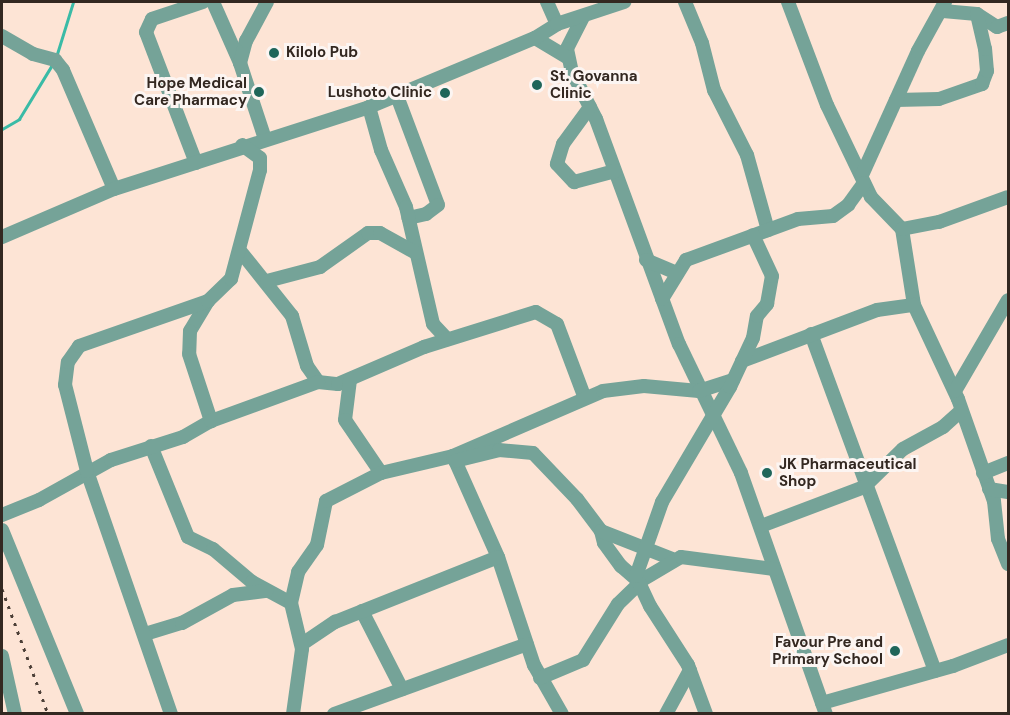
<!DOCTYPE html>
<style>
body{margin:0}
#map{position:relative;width:1010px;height:715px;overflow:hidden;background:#fde4d5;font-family:"DM Sans",sans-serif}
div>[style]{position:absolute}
.stream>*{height:3px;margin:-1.5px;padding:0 1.5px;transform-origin:1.5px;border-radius:1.5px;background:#3abba6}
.minor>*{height:14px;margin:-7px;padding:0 7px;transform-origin:7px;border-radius:7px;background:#75a398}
.rail>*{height:3px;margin-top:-1.5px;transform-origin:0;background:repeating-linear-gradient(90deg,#4c3f37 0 3px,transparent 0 9px)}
.dots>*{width:16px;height:16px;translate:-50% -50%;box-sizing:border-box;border:3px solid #fcf5f2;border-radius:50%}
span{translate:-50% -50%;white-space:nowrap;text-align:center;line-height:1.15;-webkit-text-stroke:6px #fcf5f2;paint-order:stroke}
.poi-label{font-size:15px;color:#332821;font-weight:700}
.left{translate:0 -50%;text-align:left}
.right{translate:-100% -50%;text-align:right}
.frame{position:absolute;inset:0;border:3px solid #332821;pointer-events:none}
</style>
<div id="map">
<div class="stream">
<i style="left:56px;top:57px;width:58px;rotate:-72.8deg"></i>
<i style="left:2px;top:129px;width:20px;rotate:-30deg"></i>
<i style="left:19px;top:119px;width:66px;rotate:-58.7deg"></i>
</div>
<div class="minor">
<i style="left:213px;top:2px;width:67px;rotate:66.1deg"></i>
<i style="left:547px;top:2px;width:24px;rotate:66deg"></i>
<i style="left:685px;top:2px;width:44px;rotate:67.5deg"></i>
<i style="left:702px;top:43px;width:49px;rotate:75.7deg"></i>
<i style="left:714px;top:90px;width:73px;rotate:63.1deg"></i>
<i style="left:747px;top:155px;width:78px;rotate:74.4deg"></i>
<i style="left:788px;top:2px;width:110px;rotate:69.3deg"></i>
<i style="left:827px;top:105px;width:102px;rotate:64.4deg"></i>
<i style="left:871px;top:197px;width:45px;rotate:45.9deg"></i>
<i style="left:902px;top:229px;width:77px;rotate:81deg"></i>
<i style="left:914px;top:305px;width:104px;rotate:64.9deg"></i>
<i style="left:958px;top:399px;width:108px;rotate:70.6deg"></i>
<i style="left:994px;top:501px;width:38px;rotate:84deg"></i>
<i style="left:998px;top:539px;width:27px;rotate:68deg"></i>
<i style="left:943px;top:11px;width:34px;rotate:5deg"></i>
<i style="left:977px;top:14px;width:24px;rotate:33deg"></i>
<i style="left:997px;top:27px;width:12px;rotate:-20deg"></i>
<i style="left:583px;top:17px;width:36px;rotate:117deg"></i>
<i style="left:567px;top:49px;width:24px;rotate:78deg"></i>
<i style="left:572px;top:72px;width:53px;rotate:62.9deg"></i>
<i style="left:596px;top:119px;width:240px;rotate:69.8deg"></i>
<i style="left:679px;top:344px;width:143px;rotate:64.3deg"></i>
<i style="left:741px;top:473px;width:256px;rotate:70.6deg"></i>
<i style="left:2px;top:36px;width:36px;rotate:30deg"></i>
<i style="left:33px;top:54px;width:23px;rotate:15deg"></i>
<i style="left:55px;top:60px;width:13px;rotate:51deg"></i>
<i style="left:63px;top:70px;width:129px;rotate:66.8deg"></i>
<i style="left:535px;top:38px;width:37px;rotate:31deg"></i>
<i style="left:397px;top:96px;width:116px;rotate:69.4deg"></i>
<i style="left:438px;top:205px;width:15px;rotate:143deg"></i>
<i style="left:426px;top:214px;width:18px;rotate:167deg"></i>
<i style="left:896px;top:100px;width:43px;rotate:-1.3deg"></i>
<i style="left:939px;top:99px;width:46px;rotate:-19.2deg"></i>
<i style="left:982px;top:84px;width:14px;rotate:-69deg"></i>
<i style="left:987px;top:71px;width:22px;rotate:-95deg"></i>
<i style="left:985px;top:49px;width:36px;rotate:-103deg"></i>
<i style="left:369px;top:107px;width:45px;rotate:74.4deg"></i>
<i style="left:381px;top:150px;width:62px;rotate:66.3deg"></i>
<i style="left:406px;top:207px;width:120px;rotate:77deg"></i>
<i style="left:433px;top:324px;width:21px;rotate:47deg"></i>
<i style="left:590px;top:107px;width:46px;rotate:126.1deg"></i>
<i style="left:563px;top:144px;width:21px;rotate:107deg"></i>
<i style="left:557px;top:164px;width:25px;rotate:47deg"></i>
<i style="left:574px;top:182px;width:42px;rotate:-15deg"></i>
<i style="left:265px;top:139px;width:80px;rotate:-108.2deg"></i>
<i style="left:240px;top:63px;width:23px;rotate:-75deg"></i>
<i style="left:246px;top:41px;width:44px;rotate:-61.7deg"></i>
<i style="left:196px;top:163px;width:140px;rotate:-110.9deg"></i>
<i style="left:146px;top:32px;width:14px;rotate:-65deg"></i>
<i style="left:152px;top:19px;width:54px;rotate:-18.4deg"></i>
<i style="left:862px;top:175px;width:136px;rotate:-65.7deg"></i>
<i style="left:918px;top:51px;width:56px;rotate:-61.1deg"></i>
<i style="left:902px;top:229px;width:38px;rotate:-11deg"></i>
<i style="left:939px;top:222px;width:73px;rotate:-19.9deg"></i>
<i style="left:2px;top:237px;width:122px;rotate:-23.2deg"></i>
<i style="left:114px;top:189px;width:268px;rotate:-17.8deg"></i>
<i style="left:369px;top:107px;width:180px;rotate:-22.6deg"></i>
<i style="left:535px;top:38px;width:26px;rotate:-32deg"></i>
<i style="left:557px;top:24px;width:71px;rotate:-18.2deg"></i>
<i style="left:241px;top:252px;width:82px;rotate:51.4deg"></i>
<i style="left:292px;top:316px;width:52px;rotate:73.3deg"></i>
<i style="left:307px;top:366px;width:19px;rotate:55deg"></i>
<i style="left:318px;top:382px;width:20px;rotate:6deg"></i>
<i style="left:338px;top:384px;width:94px;rotate:-23.3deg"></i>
<i style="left:424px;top:347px;width:117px;rotate:-17.4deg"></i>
<i style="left:536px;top:312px;width:24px;rotate:30deg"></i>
<i style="left:557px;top:324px;width:77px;rotate:69.4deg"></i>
<i style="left:646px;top:260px;width:34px;rotate:23deg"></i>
<i style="left:267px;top:281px;width:55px;rotate:-14.8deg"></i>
<i style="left:320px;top:267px;width:59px;rotate:-35.3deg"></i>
<i style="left:368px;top:233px;width:12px"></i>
<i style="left:380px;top:233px;width:41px;rotate:29.1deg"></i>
<i style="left:662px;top:299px;width:46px;rotate:-58.4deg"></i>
<i style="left:686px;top:260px;width:119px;rotate:-20.1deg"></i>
<i style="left:798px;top:219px;width:35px;rotate:-5deg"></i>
<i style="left:833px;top:216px;width:19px;rotate:-36deg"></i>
<i style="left:848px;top:205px;width:27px;rotate:-54deg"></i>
<i style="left:208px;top:301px;width:35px;rotate:121deg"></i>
<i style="left:190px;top:331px;width:23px;rotate:92deg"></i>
<i style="left:189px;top:354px;width:71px;rotate:71.8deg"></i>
<i style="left:811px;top:334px;width:359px;rotate:69.8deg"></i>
<i style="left:742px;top:361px;width:144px;rotate:-20.7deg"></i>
<i style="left:877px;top:310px;width:37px;rotate:-8deg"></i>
<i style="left:350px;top:380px;width:40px;rotate:97.1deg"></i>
<i style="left:345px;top:420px;width:64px;rotate:55.8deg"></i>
<i style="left:381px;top:473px;width:74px;rotate:-13.3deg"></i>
<i style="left:453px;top:456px;width:163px;rotate:-23.4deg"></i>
<i style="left:603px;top:391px;width:41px;rotate:-7deg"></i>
<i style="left:644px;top:386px;width:55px;rotate:5.2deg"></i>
<i style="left:699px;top:391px;width:36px;rotate:-18deg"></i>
<i style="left:955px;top:391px;width:105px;rotate:-59.8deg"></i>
<i style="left:151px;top:446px;width:98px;rotate:67.9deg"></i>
<i style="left:188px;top:537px;width:28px;rotate:26deg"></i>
<i style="left:213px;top:549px;width:51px;rotate:40.2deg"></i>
<i style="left:252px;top:582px;width:44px;rotate:28.3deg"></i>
<i style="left:453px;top:456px;width:111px;rotate:66deg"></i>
<i style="left:498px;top:557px;width:114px;rotate:71.6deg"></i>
<i style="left:534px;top:665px;width:56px;rotate:60.3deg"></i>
<i style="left:455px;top:461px;width:45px;rotate:-14deg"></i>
<i style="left:499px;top:450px;width:34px;rotate:5deg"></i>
<i style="left:533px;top:453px;width:64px;rotate:46.3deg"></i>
<i style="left:577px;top:499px;width:40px;rotate:53deg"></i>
<i style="left:601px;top:531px;width:12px;rotate:76deg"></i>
<i style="left:604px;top:543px;width:29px;rotate:54deg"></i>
<i style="left:621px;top:566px;width:21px;rotate:41deg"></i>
<i style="left:983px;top:473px;width:27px;rotate:-22deg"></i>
<i style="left:989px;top:489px;width:19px;rotate:9deg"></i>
<i style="left:2px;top:515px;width:40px;rotate:-22deg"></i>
<i style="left:39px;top:500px;width:82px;rotate:-29.1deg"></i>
<i style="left:111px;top:460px;width:76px;rotate:-17.7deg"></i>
<i style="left:183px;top:437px;width:32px;rotate:-30deg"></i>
<i style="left:211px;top:421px;width:114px;rotate:-20deg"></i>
<i style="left:761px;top:526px;width:110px;rotate:-20.7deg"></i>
<i style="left:864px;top:487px;width:54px;rotate:-44.3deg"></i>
<i style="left:903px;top:449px;width:46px;rotate:-28.8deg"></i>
<i style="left:943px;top:427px;width:24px;rotate:-42deg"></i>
<i style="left:2px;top:530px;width:199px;rotate:67.8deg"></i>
<i style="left:601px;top:531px;width:76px;rotate:21.5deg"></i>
<i style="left:637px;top:583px;width:51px;rotate:-30.6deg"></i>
<i style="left:681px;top:557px;width:94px;rotate:7.4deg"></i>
<i style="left:362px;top:611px;width:88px;rotate:62.9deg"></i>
<i style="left:145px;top:634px;width:39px;rotate:-17deg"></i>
<i style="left:182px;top:623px;width:58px;rotate:-28.8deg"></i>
<i style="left:233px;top:595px;width:34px;rotate:-7deg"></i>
<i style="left:302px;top:644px;width:40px;rotate:-34deg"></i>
<i style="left:335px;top:622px;width:175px;rotate:-21.7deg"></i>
<i style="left:2px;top:656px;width:59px;rotate:77.4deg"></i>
<i style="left:540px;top:678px;width:47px;rotate:-22.7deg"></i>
<i style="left:583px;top:660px;width:66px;rotate:-58deg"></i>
<i style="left:618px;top:604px;width:28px;rotate:-44deg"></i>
<i style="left:822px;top:703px;width:136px;rotate:-15.8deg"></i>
<i style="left:953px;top:666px;width:59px;rotate:-20.9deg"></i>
<i style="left:171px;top:714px;width:257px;rotate:-109.1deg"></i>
<i style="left:87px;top:471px;width:89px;rotate:-104.3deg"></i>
<i style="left:65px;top:385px;width:23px;rotate:-83deg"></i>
<i style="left:68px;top:362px;width:19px;rotate:-55deg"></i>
<i style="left:79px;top:346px;width:137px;rotate:-19.2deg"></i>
<i style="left:208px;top:301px;width:32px;rotate:-44deg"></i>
<i style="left:231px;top:279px;width:113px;rotate:-75.1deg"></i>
<i style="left:260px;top:170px;width:12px;rotate:-90deg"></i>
<i style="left:260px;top:158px;width:22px;rotate:-144deg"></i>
<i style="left:293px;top:714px;width:66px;rotate:-82.1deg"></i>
<i style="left:302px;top:649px;width:47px;rotate:-103.4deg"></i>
<i style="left:291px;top:603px;width:32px;rotate:-77deg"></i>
<i style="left:298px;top:572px;width:33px;rotate:-55deg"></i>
<i style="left:317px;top:545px;width:45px;rotate:-78.4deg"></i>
<i style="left:326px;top:501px;width:62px;rotate:-27deg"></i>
<i style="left:334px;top:714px;width:205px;rotate:-19.9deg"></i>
<i style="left:666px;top:714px;width:50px;rotate:-61.4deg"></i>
<i style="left:706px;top:714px;width:52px;rotate:-110.2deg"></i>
<i style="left:688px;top:665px;width:70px;rotate:-122.8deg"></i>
<i style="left:650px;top:606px;width:33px;rotate:-115deg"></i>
<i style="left:636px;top:576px;width:78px;rotate:-70.6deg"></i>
<i style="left:662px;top:502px;width:134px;rotate:-59.4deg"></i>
<i style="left:730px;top:387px;width:54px;rotate:-64.9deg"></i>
<i style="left:753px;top:338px;width:22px;rotate:-80deg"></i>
<i style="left:757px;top:316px;width:16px;rotate:-50deg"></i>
<i style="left:767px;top:304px;width:28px;rotate:-80deg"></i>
<i style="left:772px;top:276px;width:45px;rotate:-114.9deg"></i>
</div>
<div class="rail">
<i style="left:2px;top:589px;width:133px;rotate:69.8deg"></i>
</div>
<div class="dots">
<i style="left:274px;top:53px;background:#1f665a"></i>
<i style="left:537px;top:85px;background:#1f665a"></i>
<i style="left:259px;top:92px;background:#1f665a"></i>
<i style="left:445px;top:93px;background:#1f665a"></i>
<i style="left:767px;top:473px;background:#1f665a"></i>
<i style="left:895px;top:651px;background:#1f665a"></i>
</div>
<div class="poi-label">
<span class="left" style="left:286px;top:53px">Kilolo Pub</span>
<span class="left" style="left:550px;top:85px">St. Govanna<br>Clinic</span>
<span class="right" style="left:247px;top:92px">Hope Medical<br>Care Pharmacy</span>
<span class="right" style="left:432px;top:93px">Lushoto Clinic</span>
<span class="left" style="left:779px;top:473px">JK Pharmaceutical<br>Shop</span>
<span class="right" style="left:883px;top:651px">Favour Pre and<br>Primary School</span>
</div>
<div class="frame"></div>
</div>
